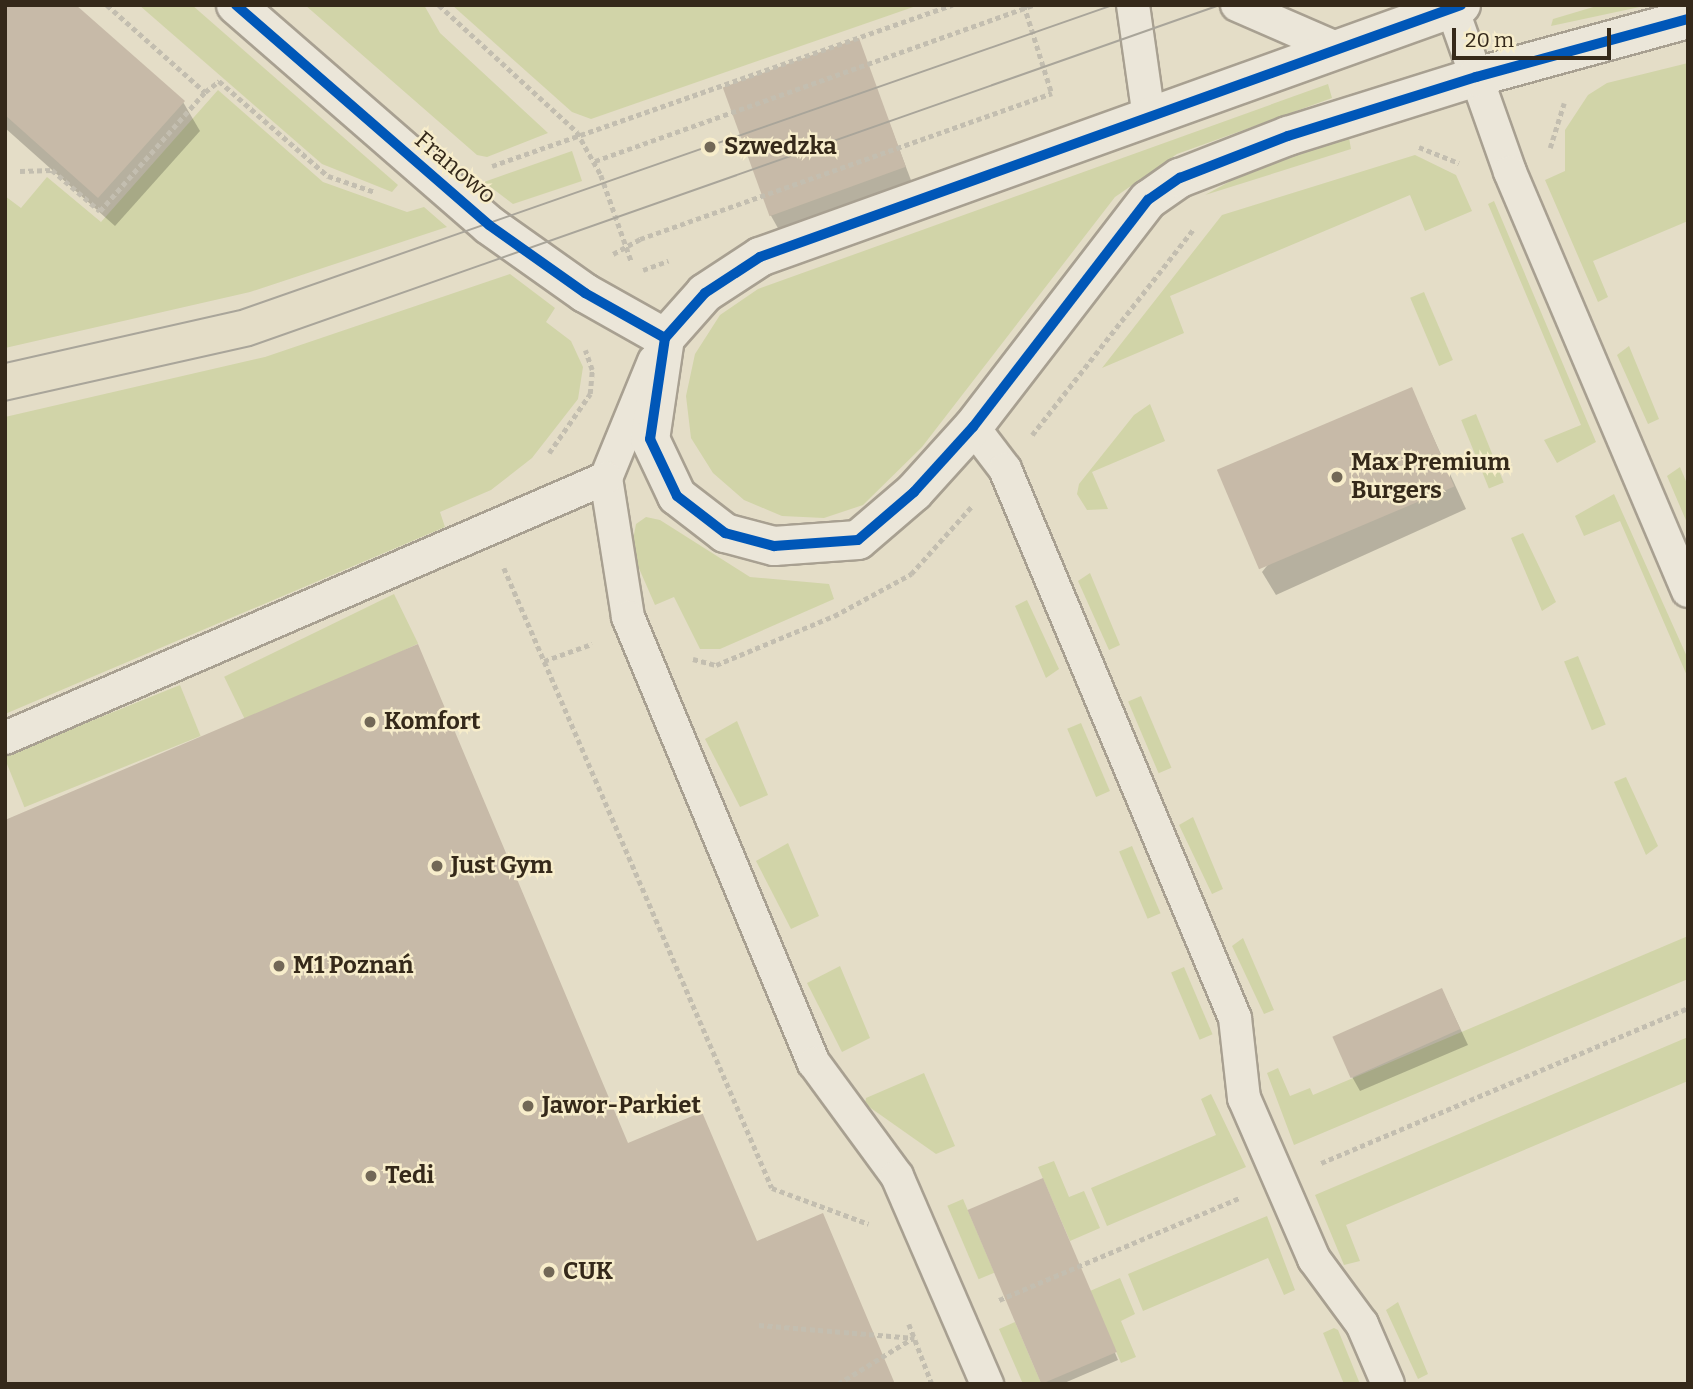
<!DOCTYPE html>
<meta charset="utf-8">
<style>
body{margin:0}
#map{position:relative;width:1693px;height:1389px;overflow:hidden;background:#e4ddc7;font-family:Bitter,serif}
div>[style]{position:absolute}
.green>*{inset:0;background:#d1d4a8;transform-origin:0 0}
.shadow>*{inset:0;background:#0003}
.building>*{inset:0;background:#c7baa8;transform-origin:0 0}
.path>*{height:4.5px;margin-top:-2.25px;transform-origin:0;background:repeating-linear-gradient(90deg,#c3beb0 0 5px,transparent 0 8.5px)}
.roads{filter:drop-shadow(2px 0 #a8a091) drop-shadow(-2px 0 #a8a091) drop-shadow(0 2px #a8a091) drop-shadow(0 -2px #a8a091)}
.lane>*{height:32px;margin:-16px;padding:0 16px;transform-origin:16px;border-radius:16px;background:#ebe6d9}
.street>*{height:38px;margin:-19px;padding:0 19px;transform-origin:19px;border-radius:19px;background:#ebe6d9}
.tram>*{height:2px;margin:-1px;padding:0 1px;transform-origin:1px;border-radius:1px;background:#a9a59a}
.cycleway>*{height:10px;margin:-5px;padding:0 5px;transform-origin:5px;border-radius:5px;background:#0057b8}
.dots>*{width:19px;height:19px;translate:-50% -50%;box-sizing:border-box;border:4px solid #f7edcb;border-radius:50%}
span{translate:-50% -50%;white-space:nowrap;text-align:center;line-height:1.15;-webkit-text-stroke:5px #f7edcb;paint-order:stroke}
.poi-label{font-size:24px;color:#35291a;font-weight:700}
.left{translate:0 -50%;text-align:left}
.street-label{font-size:24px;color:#35291a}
.frame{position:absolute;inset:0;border:7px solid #35291a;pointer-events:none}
.scale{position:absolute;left:1452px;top:28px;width:159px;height:32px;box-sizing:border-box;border:4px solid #35291a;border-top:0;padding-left:9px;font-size:21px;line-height:24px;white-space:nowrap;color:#35291a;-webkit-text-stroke:5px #f7edcb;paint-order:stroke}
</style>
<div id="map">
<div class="green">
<i style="clip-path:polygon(139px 5px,192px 5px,398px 185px,392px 192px,322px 164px)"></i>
<i style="clip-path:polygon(305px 5px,424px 5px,440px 33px,548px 133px,487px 157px,477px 155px)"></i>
<i style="clip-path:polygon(452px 5px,919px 5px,591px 119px,572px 112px)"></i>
<i style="clip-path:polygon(1600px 5px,1649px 5px,1551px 26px,1553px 19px)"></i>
<i style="clip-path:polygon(1688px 63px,1688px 221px,1593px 261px,1608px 297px,1598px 302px,1545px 180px,1565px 171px,1565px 130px,1588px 95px,1607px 83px)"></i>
<i style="clip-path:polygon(1328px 84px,1332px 98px,1177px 154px,1115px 197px,922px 447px,863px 505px,824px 518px,782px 516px,744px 500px,713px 473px,691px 438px,686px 396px,695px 354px,720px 315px,758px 289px)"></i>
<i style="clip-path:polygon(218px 90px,323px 182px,407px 212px,424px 207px,447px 227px,250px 292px,5px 348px,5px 196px,21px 208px,47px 177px,101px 222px)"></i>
<i style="clip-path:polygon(1349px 138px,1351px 149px,1205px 195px,1247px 172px)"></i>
<i style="clip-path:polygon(572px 151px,582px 181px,513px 204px,484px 182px)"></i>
<i style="clip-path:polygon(1415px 155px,1456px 175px,1472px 211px,1425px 231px,1410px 195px,1170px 296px,1184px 333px,1102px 368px,1222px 215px)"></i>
<i style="clip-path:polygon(1494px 201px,1596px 442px,1557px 463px,1544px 440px,1581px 425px,1488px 204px)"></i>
<i style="clip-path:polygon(510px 274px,555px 308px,546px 322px,571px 341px,583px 367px,578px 399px,532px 458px,491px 490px,440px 512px,445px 527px,5px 714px,5px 417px,265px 357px)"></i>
<i style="left:1424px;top:292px;width:74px;height:15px;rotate:67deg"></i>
<i style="clip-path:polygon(1629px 346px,1659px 419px,1648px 424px,1617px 355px)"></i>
<i style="clip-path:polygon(1150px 404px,1165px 441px,1092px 472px,1108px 509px,1087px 510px,1077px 494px,1079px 484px,1134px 415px)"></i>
<i style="left:1476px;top:414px;width:74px;height:16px;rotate:68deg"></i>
<i style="clip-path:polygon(1680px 467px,1688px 486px,1688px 525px,1667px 476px)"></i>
<i style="clip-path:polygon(1614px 494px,1688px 659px,1688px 678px,1620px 521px,1584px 536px,1575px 516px)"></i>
<i style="clip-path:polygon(646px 517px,660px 520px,750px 577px,829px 584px,834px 599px,720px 649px,700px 649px,674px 597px,655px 605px,631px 550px,636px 524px)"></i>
<i style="clip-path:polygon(1523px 533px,1556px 602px,1542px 611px,1511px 538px)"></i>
<i style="clip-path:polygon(1090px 573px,1120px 645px,1109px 650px,1078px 581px)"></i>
<i style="left:394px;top:594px;width:55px;height:189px;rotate:64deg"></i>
<i style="clip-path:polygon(1027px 600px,1059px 669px,1046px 678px,1015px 606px)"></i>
<i style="left:1578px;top:656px;width:74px;height:15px;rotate:68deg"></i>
<i style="left:180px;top:685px;width:55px;height:190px;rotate:68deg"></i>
<i style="left:1141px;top:696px;width:78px;height:14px;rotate:67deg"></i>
<i style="clip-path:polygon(737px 721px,768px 795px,740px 807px,705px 739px)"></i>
<i style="left:1081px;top:723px;width:74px;height:15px;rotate:67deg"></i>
<i style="clip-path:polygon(1626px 777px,1658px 846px,1646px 855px,1614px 782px)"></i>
<i style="clip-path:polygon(1193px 817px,1223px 889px,1212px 894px,1179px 825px)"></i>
<i style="clip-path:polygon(788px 843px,819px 916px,791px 929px,756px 861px)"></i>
<i style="left:1132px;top:846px;width:73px;height:14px;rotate:67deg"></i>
<i style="clip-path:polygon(1688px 936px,1688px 979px,1294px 1145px,1267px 1073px,1278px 1068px,1290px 1096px,1310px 1088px,1313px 1095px)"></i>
<i style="clip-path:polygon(1243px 938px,1274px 1010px,1264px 1014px,1232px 946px)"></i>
<i style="clip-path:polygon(840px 966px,870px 1038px,842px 1052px,807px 983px)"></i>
<i style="left:1184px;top:967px;width:73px;height:14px;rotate:67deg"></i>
<i style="clip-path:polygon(1688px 1037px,1688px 1081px,1346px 1225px,1360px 1261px,1344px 1265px,1315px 1195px)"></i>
<i style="clip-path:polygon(924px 1073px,955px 1146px,936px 1154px,865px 1104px,866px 1098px)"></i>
<i style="clip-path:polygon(1211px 1094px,1246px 1167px,1107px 1226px,1091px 1188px,1216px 1135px,1201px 1099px)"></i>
<i style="clip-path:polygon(1054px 1161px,1069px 1197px,1084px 1191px,1100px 1228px,1070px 1241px,1038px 1167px)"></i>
<i style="left:963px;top:1199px;width:80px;height:17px;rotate:67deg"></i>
<i style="clip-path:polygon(1267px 1216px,1295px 1290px,1284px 1295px,1268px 1258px,1143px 1311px,1128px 1274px)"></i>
<i style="clip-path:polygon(1120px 1278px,1135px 1314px,1121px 1321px,1136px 1357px,1121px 1363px,1090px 1291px)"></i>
<i style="clip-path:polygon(1398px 1302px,1428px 1374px,1418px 1379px,1386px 1310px)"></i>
<i style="clip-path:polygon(1015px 1322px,1041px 1383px,1041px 1384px,1023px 1384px,999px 1329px)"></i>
<i style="clip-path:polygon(1334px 1328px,1338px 1330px,1360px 1384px,1344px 1384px,1323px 1333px)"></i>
</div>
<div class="shadow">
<i style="clip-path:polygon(5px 5px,183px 102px,200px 131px,115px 226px,5px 128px)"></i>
<i style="clip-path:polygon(858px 40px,912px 183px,779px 230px,770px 214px)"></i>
<i style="clip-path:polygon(1411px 389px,1466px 509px,1276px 595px,1262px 572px)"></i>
<i style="clip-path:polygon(1442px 990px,1468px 1045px,1360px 1091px,1351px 1075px)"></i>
<i style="clip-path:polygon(1046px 1187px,1118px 1360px,1062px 1384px,1043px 1384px,969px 1211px)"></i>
</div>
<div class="building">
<i style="clip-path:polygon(5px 5px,76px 5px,185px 101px,98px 198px,5px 115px)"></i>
<i style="left:859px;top:38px;width:137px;height:145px;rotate:70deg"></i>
<i style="left:1412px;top:387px;width:108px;height:212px;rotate:67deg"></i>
<i style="clip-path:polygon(418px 644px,628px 1143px,702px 1112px,757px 1241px,823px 1213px,895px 1384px,5px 1384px,5px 820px)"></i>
<i style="left:1442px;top:988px;width:45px;height:120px;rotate:66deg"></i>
<i style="left:1043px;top:1178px;width:189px;height:82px;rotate:67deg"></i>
</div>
<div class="path">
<i style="left:107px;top:5px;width:131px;rotate:41.6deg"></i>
<i style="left:205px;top:92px;width:18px;rotate:-38deg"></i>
<i style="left:219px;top:81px;width:145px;rotate:41.1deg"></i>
<i style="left:328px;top:176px;width:50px;rotate:18.8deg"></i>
<i style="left:439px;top:5px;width:188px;rotate:42.6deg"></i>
<i style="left:577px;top:132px;width:49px;rotate:60.8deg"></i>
<i style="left:601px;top:175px;width:93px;rotate:70.6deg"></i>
<i style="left:1024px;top:5px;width:93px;rotate:72.5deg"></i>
<i style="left:1419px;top:147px;width:43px;rotate:21.8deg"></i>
<i style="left:1550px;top:148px;width:47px;rotate:-72.7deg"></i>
<i style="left:595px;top:161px;width:465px;rotate:-19.6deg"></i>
<i style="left:492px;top:166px;width:488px;rotate:-19.3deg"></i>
<i style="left:20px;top:171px;width:32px;rotate:-2deg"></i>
<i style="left:52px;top:170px;width:63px;rotate:40.5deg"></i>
<i style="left:100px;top:211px;width:159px;rotate:-48.6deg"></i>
<i style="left:613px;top:254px;width:31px;rotate:-29deg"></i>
<i style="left:640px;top:239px;width:437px;rotate:-19.5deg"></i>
<i style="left:643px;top:270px;width:27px;rotate:-20deg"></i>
<i style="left:1032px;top:435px;width:261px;rotate:-51.9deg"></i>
<i style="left:549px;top:453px;width:72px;rotate:-55.2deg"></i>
<i style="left:590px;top:394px;width:24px;rotate:-85deg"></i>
<i style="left:592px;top:370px;width:21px;rotate:-109deg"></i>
<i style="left:504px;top:568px;width:675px;rotate:66.62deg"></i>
<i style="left:772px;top:1188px;width:103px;rotate:20.4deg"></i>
<i style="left:693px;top:659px;width:24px;rotate:15deg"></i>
<i style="left:716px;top:665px;width:128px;rotate:-22.6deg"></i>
<i style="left:834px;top:616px;width:88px;rotate:-28.6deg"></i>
<i style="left:911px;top:574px;width:91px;rotate:-48.1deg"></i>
<i style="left:544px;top:661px;width:51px;rotate:-19.5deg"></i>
<i style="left:1321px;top:1163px;width:398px;rotate:-22.9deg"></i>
<i style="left:999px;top:1300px;width:261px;rotate:-23deg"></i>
<i style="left:909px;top:1324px;width:64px;rotate:69deg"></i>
<i style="left:759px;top:1325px;width:156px;rotate:4.8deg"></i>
<i style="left:838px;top:1384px;width:88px;rotate:-31.5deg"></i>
</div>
<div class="roads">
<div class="lane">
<i style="left:1133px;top:5px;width:113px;rotate:81.9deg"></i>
<i style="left:1237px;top:5px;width:110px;rotate:23.5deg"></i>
<i style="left:1452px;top:8px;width:174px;rotate:70.5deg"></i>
<i style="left:1510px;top:172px;width:455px;rotate:67deg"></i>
<i style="left:654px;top:361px;width:126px;rotate:112.3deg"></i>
<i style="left:606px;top:478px;width:141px;rotate:81deg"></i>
<i style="left:628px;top:617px;width:483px;rotate:67.4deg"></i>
<i style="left:814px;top:1063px;width:140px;rotate:53.7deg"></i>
<i style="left:897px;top:1176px;width:227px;rotate:66.6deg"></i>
<i style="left:973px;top:427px;width:53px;rotate:52.7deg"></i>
<i style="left:1005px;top:469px;width:595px;rotate:67.27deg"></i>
<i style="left:1235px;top:1018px;width:81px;rotate:83.6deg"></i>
<i style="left:1244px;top:1098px;width:176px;rotate:66.5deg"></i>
<i style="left:1314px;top:1259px;width:81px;rotate:53.6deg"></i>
<i style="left:1362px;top:1324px;width:65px;rotate:66.6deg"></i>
<i style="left:5px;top:738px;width:655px;rotate:-23.39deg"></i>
</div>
<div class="street">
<i style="left:236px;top:5px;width:335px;rotate:41deg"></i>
<i style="left:489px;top:225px;width:118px;rotate:35.3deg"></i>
<i style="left:585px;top:293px;width:92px;rotate:29.4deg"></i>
<i style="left:1461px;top:5px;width:745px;rotate:160.23deg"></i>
<i style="left:760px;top:257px;width:66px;rotate:146.8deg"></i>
<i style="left:705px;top:293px;width:60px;rotate:131.6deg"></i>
<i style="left:665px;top:338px;width:102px;rotate:98.4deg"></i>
<i style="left:650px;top:439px;width:63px;rotate:64.7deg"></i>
<i style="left:677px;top:496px;width:61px;rotate:37.6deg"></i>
<i style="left:725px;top:533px;width:51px;rotate:14.9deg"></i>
<i style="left:774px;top:546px;width:84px;rotate:-4.1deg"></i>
<i style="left:858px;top:540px;width:74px;rotate:-40.6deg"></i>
<i style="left:914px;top:492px;width:88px;rotate:-47.8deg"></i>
<i style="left:973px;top:427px;width:287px;rotate:-52.4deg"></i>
<i style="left:1148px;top:200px;width:39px;rotate:-35deg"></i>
<i style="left:1180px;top:178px;width:116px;rotate:-21.3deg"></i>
<i style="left:1288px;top:136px;width:197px;rotate:-17.4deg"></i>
<i style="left:1476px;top:77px;width:220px;rotate:-15.3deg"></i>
</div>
</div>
<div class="tram">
<i style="left:5px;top:363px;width:241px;rotate:-12.7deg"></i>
<i style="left:240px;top:310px;width:925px;rotate:-19.26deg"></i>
<i style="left:5px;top:401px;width:252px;rotate:-12.6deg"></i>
<i style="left:251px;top:346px;width:1027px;rotate:-19.39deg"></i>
</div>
<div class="cycleway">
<i style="left:236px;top:5px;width:335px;rotate:41deg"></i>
<i style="left:489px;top:225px;width:118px;rotate:35.3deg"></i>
<i style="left:585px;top:293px;width:92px;rotate:29.4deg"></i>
<i style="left:1461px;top:5px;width:745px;rotate:160.23deg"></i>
<i style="left:760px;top:257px;width:66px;rotate:146.8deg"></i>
<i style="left:705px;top:293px;width:60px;rotate:131.6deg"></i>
<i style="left:665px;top:338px;width:102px;rotate:98.4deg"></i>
<i style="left:650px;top:439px;width:63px;rotate:64.7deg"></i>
<i style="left:677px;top:496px;width:61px;rotate:37.6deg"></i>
<i style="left:725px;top:533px;width:51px;rotate:14.9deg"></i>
<i style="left:774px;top:546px;width:84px;rotate:-4.1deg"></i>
<i style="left:858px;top:540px;width:74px;rotate:-40.6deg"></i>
<i style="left:914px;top:492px;width:88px;rotate:-47.8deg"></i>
<i style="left:973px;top:427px;width:287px;rotate:-52.4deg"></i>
<i style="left:1148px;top:200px;width:39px;rotate:-35deg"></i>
<i style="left:1180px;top:178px;width:116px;rotate:-21.3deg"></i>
<i style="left:1288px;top:136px;width:197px;rotate:-17.4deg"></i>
<i style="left:1476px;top:77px;width:220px;rotate:-15.3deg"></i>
</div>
<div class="dots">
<i style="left:710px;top:147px;background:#726857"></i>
<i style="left:1337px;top:477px;background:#726857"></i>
<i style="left:370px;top:722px;background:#726857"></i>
<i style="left:437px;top:866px;background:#726857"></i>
<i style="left:279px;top:966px;background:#726857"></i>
<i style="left:528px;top:1106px;background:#726857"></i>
<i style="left:371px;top:1176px;background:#726857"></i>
<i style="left:549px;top:1272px;background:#726857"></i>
</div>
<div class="poi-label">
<span class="left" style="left:724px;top:147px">Szwedzka</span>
<span class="left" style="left:1351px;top:477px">Max Premium<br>Burgers</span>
<span class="left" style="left:384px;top:722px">Komfort</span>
<span class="left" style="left:451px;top:866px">Just Gym</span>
<span class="left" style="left:293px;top:966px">M1 Poznań</span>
<span class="left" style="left:542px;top:1106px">Jawor-Parkiet</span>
<span class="left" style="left:385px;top:1176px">Tedi</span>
<span class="left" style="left:563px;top:1272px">CUK</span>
</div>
<div class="street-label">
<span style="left:455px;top:168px;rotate:40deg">Franowo</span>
</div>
<div class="frame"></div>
<div class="scale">20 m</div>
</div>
